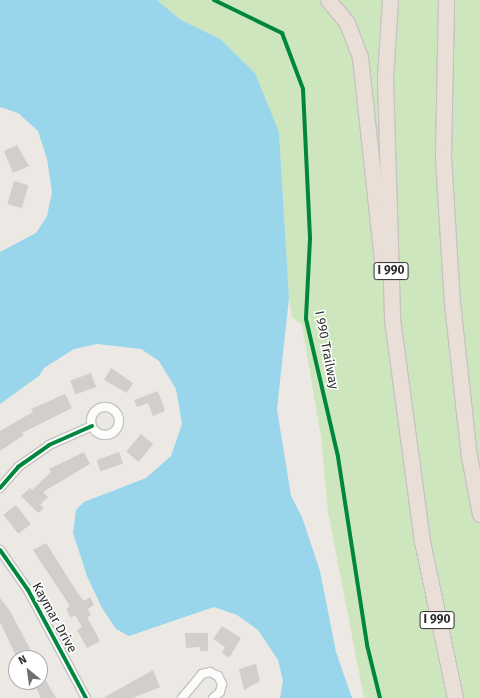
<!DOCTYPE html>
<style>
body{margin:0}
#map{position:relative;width:480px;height:698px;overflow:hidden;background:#ece8e4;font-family:"Fira Sans",sans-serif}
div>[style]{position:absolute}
.green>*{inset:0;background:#cee6be}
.water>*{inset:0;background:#99d6ec}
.building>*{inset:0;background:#d1cecb;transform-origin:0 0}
.roads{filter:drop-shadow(1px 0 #c5c4c5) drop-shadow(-1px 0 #c5c4c5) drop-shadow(0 1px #c5c4c5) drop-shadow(0 -1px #c5c4c5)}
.minor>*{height:8px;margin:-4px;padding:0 4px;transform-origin:4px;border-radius:4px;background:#fcfcfb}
.minor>.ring{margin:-4px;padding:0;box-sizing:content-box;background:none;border:8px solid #fcfcfb;border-radius:50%}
.motorway>*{height:15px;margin:-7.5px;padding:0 7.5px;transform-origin:7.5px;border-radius:7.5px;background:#eadfd6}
.cycleway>*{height:4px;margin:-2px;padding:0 2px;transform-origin:2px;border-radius:2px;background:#00873e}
span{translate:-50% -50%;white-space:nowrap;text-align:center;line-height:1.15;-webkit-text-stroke:3px #fff;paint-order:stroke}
.shield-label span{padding:1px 3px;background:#fff;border:1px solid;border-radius:3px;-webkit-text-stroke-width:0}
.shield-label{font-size:12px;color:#2e2e2e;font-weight:700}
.street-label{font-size:13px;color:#2e2e2e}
.north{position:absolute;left:8px;top:650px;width:40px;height:40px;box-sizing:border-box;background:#fff;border:1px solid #ababab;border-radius:50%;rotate:331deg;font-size:11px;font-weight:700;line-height:16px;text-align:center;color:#2e2e2e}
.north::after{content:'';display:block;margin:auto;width:14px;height:18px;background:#706f6e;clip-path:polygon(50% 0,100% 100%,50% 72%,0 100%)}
</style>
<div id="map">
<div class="green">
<i style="clip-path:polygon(157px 0,480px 0,480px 698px,364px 698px,328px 512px,321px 437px,302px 325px,292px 317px,289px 298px,279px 132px,220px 39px,181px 20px)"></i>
</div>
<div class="water">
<i style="clip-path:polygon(0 0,157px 0,181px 20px,220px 39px,255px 73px,279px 132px,289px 298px,277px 409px,291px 496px,302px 517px,320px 571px,336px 652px,352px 698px,280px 698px,283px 681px,278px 660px,258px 630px,237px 615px,214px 607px,129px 636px,116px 629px,102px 608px,87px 576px,73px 533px,76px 510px,84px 502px,146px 478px,171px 456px,182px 424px,176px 389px,159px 361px,141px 349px,97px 344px,74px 349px,44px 368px,39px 376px,0 404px,0 252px,36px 233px,47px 216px,52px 192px,47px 159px,38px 131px,18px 113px,0 107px)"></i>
</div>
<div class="building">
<i style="clip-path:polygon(17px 145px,29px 166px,13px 173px,4px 151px)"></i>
<i style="left:14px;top:181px;width:15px;height:24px;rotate:16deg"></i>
<i style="clip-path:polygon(111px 368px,133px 383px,127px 393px,104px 380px)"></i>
<i style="left:91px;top:373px;width:15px;height:22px;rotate:70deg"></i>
<i style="clip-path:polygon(158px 391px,165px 411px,153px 416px,148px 403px,137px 407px,134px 400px)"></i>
<i style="clip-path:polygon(65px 394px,72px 408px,22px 433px,24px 435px,0 451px,0 431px,33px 412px,31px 409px)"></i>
<i style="left:141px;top:434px;width:16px;height:23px;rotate:40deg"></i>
<i style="clip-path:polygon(84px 452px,90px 464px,43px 492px,48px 497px,40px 505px,44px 508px,38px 513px,21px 496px,30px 488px,32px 490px,51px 472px,49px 469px)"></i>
<i style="left:119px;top:452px;width:12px;height:24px;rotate:70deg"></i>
<i style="left:16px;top:505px;width:24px;height:16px;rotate:52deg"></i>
<i style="clip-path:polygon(46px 543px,77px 592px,84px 601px,90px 597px,94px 605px,88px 609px,91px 615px,87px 617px,100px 641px,87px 648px,77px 630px,82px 627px,75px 615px,71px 618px,66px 609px,70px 606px,33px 550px)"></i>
<i style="clip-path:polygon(0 598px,10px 611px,35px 658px,17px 658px,0 622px)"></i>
<i style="clip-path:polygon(222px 626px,241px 638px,229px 658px,222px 653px,225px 647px,213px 639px)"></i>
<i style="clip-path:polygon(185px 633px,208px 633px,208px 651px,200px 651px,200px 647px,186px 648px)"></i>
<i style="clip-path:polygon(256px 664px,260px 681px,244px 690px,239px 669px)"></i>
<i style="clip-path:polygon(40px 669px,50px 688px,56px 698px,41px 698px,36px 688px,33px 690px,29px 682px,40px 682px)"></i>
<i style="clip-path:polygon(153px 670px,160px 687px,133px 698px,103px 698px)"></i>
</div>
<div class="roads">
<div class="minor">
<i class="ring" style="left:91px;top:407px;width:20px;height:20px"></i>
<i style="left:0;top:488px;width:28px;rotate:-49deg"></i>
<i style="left:18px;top:467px;width:38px;rotate:-35deg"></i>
<i style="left:49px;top:445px;width:47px;rotate:-23.8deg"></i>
<i style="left:0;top:550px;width:49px;rotate:55deg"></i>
<i style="left:28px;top:590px;width:123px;rotate:61.8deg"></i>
<i style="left:182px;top:698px;width:31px;rotate:-50deg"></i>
<i style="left:202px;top:674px;width:8px;rotate:-14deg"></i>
<i style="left:210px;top:672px;width:9px;rotate:27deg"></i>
<i style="left:218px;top:676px;width:9px;rotate:63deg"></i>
<i style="left:222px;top:684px;width:8px;rotate:104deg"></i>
<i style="left:220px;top:692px;width:9px;rotate:139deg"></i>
</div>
<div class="motorway">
<i style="left:328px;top:0;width:30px;rotate:50deg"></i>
<i style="left:347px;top:23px;width:36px;rotate:69deg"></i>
<i style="left:360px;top:57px;width:212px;rotate:83.8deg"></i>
<i style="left:390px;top:0;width:78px;rotate:93.7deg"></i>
<i style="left:385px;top:78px;width:241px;rotate:88.3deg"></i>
<i style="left:392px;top:319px;width:224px;rotate:82.3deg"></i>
<i style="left:422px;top:541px;width:160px;rotate:78.1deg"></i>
<i style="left:446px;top:0;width:157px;rotate:91.1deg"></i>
<i style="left:443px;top:157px;width:146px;rotate:86.5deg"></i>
<i style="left:452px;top:303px;width:154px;rotate:83.7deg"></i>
<i style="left:469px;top:456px;width:59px;rotate:79.3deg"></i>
</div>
</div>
<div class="cycleway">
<i style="left:214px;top:0;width:76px;rotate:25.9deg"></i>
<i style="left:282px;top:33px;width:60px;rotate:69.4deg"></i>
<i style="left:303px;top:89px;width:150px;rotate:87.3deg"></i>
<i style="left:310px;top:239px;width:80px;rotate:92.9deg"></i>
<i style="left:306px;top:319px;width:142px;rotate:76.9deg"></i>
<i style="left:338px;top:457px;width:190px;rotate:81.2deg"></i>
<i style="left:367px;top:645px;width:55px;rotate:76.2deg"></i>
<i style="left:0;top:488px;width:28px;rotate:-49deg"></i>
<i style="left:18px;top:467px;width:38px;rotate:-35deg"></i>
<i style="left:49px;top:445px;width:47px;rotate:-23.8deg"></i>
<i style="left:0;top:550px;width:49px;rotate:55deg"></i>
<i style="left:28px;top:590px;width:123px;rotate:61.8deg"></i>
</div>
<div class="shield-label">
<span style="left:391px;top:271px">I 990</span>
<span style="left:437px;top:620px">I 990</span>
</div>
<div class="street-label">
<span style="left:326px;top:350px;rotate:79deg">I 990 Trailway</span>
<span style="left:54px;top:618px;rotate:61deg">Kaymar Drive</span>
</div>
<div class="north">N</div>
</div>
